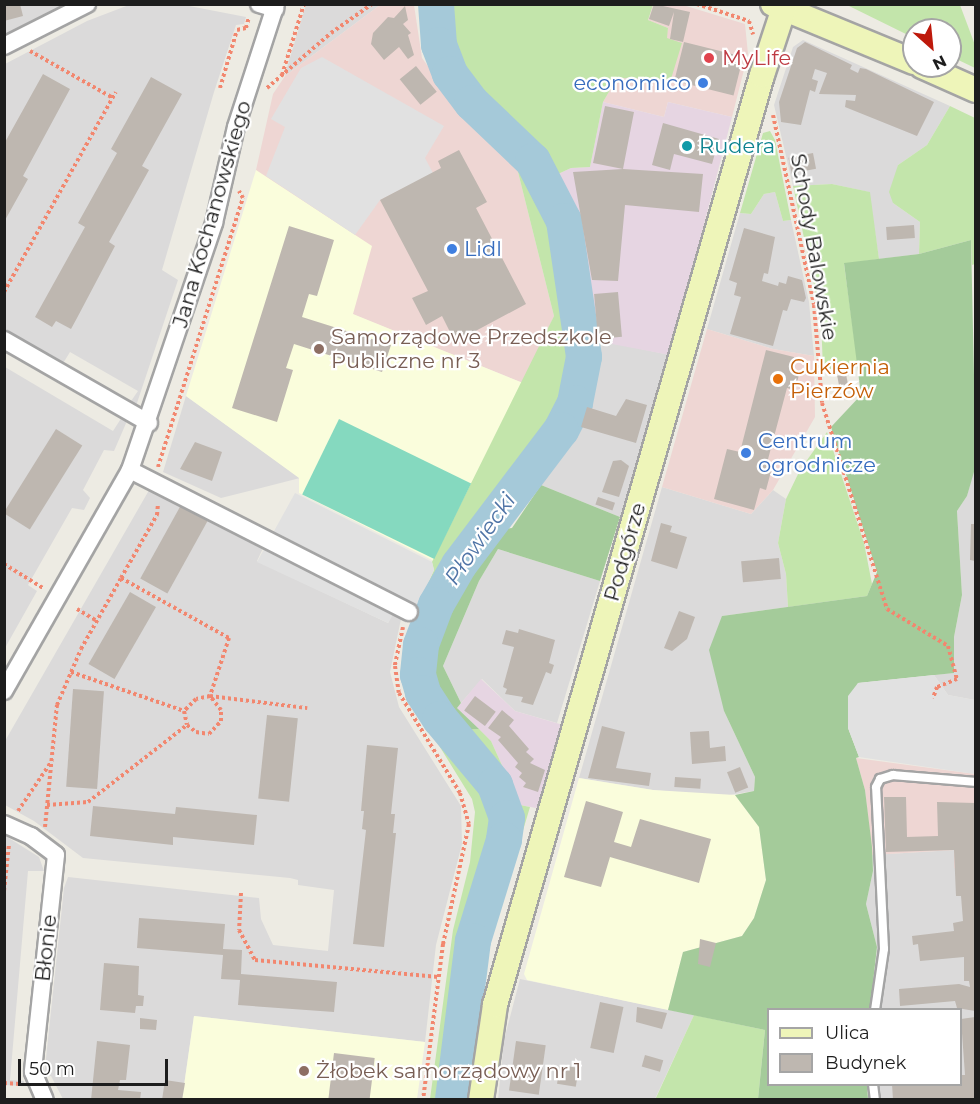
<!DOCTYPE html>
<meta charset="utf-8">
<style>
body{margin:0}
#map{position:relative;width:980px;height:1104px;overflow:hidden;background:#edebe3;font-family:Montserrat,sans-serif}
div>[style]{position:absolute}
.residential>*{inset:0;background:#dbdada}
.commercial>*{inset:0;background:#eed6d3}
.industrial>*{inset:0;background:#e6d5e2}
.education>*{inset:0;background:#fafddc}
.grass>*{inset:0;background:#c3e5ab}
.forest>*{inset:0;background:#a4cb9a}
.pitch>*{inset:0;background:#85d9bf;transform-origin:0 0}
.parking>*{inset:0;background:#e1e1e1}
.river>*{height:36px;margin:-18px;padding:0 18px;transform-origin:18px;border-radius:18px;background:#a5c9d9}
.building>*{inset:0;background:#beb7b0;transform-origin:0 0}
.path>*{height:4px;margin-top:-2px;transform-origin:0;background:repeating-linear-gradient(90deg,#f2876f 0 3px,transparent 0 6px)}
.roads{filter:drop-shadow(2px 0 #a4a4a4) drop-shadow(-2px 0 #a4a4a4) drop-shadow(0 2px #a4a4a4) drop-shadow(0 -2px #a4a4a4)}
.lane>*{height:8px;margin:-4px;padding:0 4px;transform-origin:4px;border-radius:4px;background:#fff}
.street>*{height:16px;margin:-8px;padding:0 8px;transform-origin:8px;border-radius:8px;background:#fff}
.secondary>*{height:24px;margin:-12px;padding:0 12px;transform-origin:12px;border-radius:12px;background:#eef5b9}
.dots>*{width:16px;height:16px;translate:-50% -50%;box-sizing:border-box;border:3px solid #fff;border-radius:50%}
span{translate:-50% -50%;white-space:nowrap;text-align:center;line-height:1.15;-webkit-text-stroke:4.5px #fff;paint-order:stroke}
.health-label{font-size:21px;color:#be3a42}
.left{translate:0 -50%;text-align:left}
.shop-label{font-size:21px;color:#366cbe}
.right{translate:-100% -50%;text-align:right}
.culture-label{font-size:21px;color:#0d838f}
.street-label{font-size:21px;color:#1d1d1d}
.education-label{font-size:21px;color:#785e54}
.food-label{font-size:21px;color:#c56008}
.water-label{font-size:22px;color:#4f74a6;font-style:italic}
.frame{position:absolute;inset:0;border:6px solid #1d1d1d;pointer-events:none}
.legend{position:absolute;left:767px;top:1008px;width:195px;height:78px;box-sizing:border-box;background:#fff;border:2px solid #a5a5a5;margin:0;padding:8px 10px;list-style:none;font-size:18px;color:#1d1d1d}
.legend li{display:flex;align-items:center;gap:12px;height:30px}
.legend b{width:30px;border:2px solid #a5a5a5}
.north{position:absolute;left:902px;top:18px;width:60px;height:60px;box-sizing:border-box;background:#fff;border:2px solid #a5a5a5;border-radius:50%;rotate:153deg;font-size:16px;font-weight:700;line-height:24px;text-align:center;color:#1d1d1d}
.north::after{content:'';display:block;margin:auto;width:21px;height:27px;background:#be190b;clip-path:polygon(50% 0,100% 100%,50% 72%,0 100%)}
.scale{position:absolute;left:18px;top:1059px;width:150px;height:27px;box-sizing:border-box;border:3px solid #1d1d1d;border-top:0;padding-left:8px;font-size:18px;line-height:21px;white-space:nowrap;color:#1d1d1d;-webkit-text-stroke:4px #fff;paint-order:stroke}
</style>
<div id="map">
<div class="residential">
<i style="clip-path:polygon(5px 5px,63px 5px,5px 36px)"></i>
<i style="clip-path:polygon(129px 5px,184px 5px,246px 17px,244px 24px,236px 25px,214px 92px,162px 270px,178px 280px,136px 406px,132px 406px,129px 404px,138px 391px,70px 352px,62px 365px,5px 331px,5px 64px,87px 21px)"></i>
<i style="clip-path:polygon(306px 5px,380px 5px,285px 76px,288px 64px)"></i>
<i style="clip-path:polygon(803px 40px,950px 106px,927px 145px,898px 165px,893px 203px,920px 222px,919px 254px,879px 259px,869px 192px,832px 184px,793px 186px,774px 105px,793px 47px)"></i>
<i style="clip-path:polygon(775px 192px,783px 221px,791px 220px,809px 302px,814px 356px,773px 349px,707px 329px,740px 213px,751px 214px,764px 194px)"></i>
<i style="clip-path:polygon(603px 341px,670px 355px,620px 517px,541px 485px,578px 427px)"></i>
<i style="clip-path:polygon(5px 367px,113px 431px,122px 417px,127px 421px,114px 451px,104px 450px,83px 490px,90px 498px,84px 510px,72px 508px,28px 585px,37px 591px,5px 648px)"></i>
<i style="clip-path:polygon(186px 396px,300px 478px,221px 498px,163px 472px)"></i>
<i style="clip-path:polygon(975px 465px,975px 700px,948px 695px,934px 675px,954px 673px,954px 637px,962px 595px,957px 511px,967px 496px)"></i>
<i style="clip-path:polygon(152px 485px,264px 546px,257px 561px,388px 623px,394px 611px,402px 614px,390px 672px,399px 707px,461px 806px,462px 844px,436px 945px,425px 1042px,194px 1016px,182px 1099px,63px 1099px,51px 1076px,44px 1077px,64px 888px,68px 877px,259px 898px,261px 919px,273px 945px,328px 951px,334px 890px,298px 885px,298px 880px,290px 878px,83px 858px,34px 821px,5px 805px,5px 741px)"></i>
<i style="clip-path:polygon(662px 487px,751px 514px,773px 490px,786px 499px,778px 543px,786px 574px,788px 607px,722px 616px,724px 711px,755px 777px,754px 791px,723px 796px,653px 790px,579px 778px)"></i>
<i style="clip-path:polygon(498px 549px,600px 581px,557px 723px,515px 711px,482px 679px,461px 703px,443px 666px,479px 581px)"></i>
<i style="clip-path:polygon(4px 835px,39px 857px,44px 871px,28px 871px,10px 1080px,24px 1081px,24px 1086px,5px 1085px)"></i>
<i style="clip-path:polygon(954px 850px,955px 868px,975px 868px,975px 1099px,868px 1099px,867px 1085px,960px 1084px,960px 1010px,870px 1009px,877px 947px,866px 904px,873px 871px,872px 855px)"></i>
<i style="clip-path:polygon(520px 979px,694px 1015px,655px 1099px,498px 1100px,504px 1040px)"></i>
</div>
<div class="commercial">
<i style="clip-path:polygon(380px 5px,414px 5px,422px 58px,456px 105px,516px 164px,554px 316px,523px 383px,352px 314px,256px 170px,273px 94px,285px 76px)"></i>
<i style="clip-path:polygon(653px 5px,683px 5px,745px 24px,748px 54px,732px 117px,668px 102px,664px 117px,603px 102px,617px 78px,666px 38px,668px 28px,648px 20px)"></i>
<i style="clip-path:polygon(707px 329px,773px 349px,814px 356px,815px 417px,773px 490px,751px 514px,662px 487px)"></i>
<i style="clip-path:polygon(856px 758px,975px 774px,975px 868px,954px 868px,954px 850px,872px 855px,865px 790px)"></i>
</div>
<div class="industrial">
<i style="clip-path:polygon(603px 102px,664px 117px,668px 102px,732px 117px,670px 355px,596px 341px,572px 203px,558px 174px,571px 168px,590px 167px)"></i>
<i style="clip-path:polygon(481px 679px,515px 711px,563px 725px,544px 803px,536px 808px,520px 805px,491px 741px,457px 708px)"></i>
</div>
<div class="education">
<i style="clip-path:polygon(256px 170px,372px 246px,353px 314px,523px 383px,434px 561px,299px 493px,299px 478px,186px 396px)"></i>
<i style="clip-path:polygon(579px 778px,653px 790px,735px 795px,759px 827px,766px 880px,754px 918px,742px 936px,683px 952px,668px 1010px,527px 980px,524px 974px)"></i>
<i style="clip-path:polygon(194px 1016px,425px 1042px,417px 1099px,182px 1100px)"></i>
</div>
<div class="grass">
<i style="clip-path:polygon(452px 5px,653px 5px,648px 20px,668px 28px,667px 38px,682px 43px,671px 79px,617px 78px,603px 102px,590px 167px,571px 168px,558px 174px,481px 98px,463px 73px,449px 18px)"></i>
<i style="clip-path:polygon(847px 5px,960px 5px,975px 45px,975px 68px,950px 56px,950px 30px,914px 30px,914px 38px)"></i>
<i style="clip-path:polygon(950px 106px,975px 118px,975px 264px,972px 265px,971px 240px,919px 254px,920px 222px,893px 203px,889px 192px,898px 165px,927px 145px)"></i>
<i style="clip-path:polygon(770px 131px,775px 140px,791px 220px,783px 221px,775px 192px,764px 194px,751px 214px,740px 213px,763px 133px)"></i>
<i style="clip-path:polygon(516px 164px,536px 185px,559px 258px,574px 366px,570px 389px,558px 417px,452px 551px,420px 612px,405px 663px,411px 692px,444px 744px,489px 793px,496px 810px,498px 831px,460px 958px,443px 1099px,430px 1099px,453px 930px,470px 862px,475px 812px,472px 799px,406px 692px,401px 664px,412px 619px,434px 570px,432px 562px,554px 316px)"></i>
<i style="clip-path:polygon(832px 184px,870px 192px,879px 259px,844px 264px,858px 365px,823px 370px,821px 318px,793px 186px)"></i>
<i style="clip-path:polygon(827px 432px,864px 543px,872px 584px,867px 596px,788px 607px,786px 574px,778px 543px,786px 499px,800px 470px)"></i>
<i style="clip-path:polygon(479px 729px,491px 741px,520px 805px,530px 807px,486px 954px,469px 1100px,463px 1099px,479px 964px,515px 833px,513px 804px,502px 776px,460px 730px)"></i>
<i style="clip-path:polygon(694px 1015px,765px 1030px,758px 1099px,655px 1100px)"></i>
</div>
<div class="forest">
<i style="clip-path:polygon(971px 240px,976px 465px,967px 496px,957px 511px,962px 595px,954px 637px,954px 673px,858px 683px,848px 728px,859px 757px,856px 758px,865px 790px,872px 847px,873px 871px,866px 904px,877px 947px,870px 1009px,768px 1010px,768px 1084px,867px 1085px,868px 1099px,758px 1099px,765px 1030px,668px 1010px,683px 952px,742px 936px,754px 918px,766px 880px,759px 827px,735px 795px,754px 791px,755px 777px,724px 711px,709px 650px,722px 616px,867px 596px,877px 572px,831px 427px,861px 395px,844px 263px,919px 254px)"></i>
<i style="clip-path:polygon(541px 485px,620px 517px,600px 581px,498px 549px,479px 581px,443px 666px,461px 703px,457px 708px,479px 729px,460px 730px,441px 705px,427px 672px,449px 606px,498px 530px,512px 528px)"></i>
</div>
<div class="pitch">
<i style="left:339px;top:419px;width:147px;height:84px;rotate:26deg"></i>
</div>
<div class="parking">
<i style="clip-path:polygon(322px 57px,444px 126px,425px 158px,433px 173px,380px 200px,355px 235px,266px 176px,285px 127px,271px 119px,301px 68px)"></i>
<i style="clip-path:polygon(295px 493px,432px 562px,434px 570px,412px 619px,395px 611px,388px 623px,257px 562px)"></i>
<i style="clip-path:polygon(934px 675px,948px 695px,975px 700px,975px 774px,859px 757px,848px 728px,848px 696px,858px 683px)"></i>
</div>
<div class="river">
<i style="left:436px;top:4px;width:41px;rotate:85.8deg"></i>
<i style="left:439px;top:45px;width:31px;rotate:69deg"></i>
<i style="left:450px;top:74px;width:36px;rotate:53deg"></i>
<i style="left:472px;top:103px;width:84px;rotate:43.6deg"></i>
<i style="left:533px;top:161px;width:68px;rotate:62.7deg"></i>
<i style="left:564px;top:221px;width:137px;rotate:81.6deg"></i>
<i style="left:584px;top:357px;width:47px;rotate:101.1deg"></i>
<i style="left:575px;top:403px;width:30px;rotate:117deg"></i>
<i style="left:561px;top:430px;width:169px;rotate:127.1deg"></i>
<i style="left:459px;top:565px;width:46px;rotate:119.9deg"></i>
<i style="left:436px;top:605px;width:43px;rotate:110.6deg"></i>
<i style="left:421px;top:645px;width:30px;rotate:96deg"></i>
<i style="left:418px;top:675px;width:19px;rotate:74deg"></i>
<i style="left:423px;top:693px;width:31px;rotate:57deg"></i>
<i style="left:440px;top:719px;width:86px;rotate:50.2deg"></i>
<i style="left:495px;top:785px;width:35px;rotate:70deg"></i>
<i style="left:507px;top:818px;width:22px;rotate:98deg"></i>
<i style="left:504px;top:840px;width:106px;rotate:107.1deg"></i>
<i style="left:473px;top:941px;width:160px;rotate:97.2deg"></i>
</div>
<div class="building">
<i style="clip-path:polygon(4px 4px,20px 4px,23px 16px,4px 21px)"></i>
<i style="clip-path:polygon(654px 4px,690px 12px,683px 42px,670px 39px,674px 12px,669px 26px,649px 19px)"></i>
<i style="clip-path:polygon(405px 6px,408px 20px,403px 24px,411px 33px,408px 35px,414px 55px,408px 59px,399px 47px,384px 60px,371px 44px,373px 33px,388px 17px,394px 18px)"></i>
<i style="left:684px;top:42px;width:61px;height:40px;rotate:14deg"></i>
<i style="clip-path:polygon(805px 42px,852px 65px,850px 69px,858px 73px,860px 68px,866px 69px,934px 102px,917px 136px,845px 107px,846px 100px,855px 101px,856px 95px,819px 94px,827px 73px,815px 69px,812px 79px,818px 81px,815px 92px,810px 90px,801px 125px,781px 122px,779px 102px,797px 48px)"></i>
<i style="left:416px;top:66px;width:33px;height:21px;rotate:51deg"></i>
<i style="clip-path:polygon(43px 74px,70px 89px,23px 176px,28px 179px,4px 222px,4px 144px)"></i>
<i style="clip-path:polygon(151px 77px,182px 94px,142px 166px,149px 170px,109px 242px,115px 246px,77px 318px,71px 329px,56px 321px,52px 327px,35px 317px,85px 227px,78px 223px,117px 153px,111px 149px)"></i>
<i style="clip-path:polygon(605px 106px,634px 112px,623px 169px,703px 174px,699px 212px,625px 205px,618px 281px,592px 280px,573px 172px,623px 169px,593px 163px)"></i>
<i style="clip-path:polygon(663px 123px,719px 139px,712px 164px,674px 154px,670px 170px,652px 165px)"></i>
<i style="clip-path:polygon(459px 150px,487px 202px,476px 208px,526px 304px,455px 342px,442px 316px,426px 325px,412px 298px,428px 291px,380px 200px,441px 168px,438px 161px)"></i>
<i style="left:813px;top:153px;width:16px;height:25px;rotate:79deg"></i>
<i style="left:914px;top:225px;width:13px;height:28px;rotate:86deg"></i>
<i style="clip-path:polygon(289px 226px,334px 240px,317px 296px,309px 294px,302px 317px,391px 345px,382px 372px,294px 344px,286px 368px,293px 370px,277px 422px,232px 408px)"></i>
<i style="clip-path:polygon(744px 228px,775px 237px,768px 274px,764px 273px,762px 281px,778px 286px,779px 282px,786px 284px,788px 276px,802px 280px,806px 298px,804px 302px,791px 299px,787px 311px,783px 310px,773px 346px,730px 334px,741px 297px,734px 295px,737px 283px,729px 280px)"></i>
<i style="left:618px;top:292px;width:45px;height:24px;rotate:85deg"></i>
<i style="clip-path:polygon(766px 350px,794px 357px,792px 369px,800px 371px,795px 390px,787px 388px,767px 463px,773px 464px,766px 490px,760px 488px,754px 510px,714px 499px,727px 449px,740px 452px)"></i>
<i style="left:846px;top:374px;width:16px;height:9px;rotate:79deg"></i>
<i style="clip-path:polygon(626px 399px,647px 405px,636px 443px,581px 427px,587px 407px,616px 416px)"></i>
<i style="left:56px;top:429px;width:31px;height:99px;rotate:32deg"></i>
<i style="clip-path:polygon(195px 442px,222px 452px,212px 481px,180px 469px)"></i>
<i style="clip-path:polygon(621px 460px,629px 466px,619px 497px,602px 492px,613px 461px)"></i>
<i style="left:598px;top:497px;width:18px;height:8px;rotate:19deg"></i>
<i style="left:181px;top:505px;width:31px;height:84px;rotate:29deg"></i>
<i style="clip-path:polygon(661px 523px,672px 526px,670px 532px,687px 537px,677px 569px,651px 561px)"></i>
<i style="clip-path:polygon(971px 524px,975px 524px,975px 561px,970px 560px)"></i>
<i style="left:779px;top:558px;width:21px;height:38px;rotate:85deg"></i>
<i style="left:130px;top:592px;width:30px;height:83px;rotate:30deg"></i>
<i style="clip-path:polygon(679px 611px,695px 617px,687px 639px,672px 651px,664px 648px)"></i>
<i style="clip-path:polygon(519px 629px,555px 640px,549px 663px,554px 665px,551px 674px,546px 672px,533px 705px,521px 702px,523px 697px,505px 694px,507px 689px,503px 687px,514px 647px,502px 644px,506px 630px,518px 633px)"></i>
<i style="left:73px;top:689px;width:31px;height:98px;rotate:4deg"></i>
<i style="left:475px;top:696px;width:26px;height:18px;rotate:37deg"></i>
<i style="clip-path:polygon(502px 710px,514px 720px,509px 726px,529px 749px,526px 752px,534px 759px,530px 763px,545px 770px,538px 792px,523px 787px,526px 783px,519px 777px,522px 773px,515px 767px,518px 763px,498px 740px,501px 737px,488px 728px)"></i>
<i style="left:267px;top:715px;width:31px;height:84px;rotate:6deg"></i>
<i style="clip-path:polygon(602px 726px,625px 732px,616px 768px,651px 773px,649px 786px,588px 778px)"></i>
<i style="clip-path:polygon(709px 731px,710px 748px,725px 746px,726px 761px,692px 764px,690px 732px)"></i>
<i style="clip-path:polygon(367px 745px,398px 748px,391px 814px,395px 814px,393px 833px,396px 833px,384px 947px,353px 944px,366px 830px,362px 829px,364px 811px,361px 811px)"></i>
<i style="left:740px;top:767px;width:22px;height:14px;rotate:68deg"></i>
<i style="left:675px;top:777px;width:26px;height:10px;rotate:4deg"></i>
<i style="clip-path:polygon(884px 797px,906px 797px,907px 837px,938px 836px,937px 802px,975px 803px,975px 1011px,957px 1008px,955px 1001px,900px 1006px,899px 989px,959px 984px,970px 987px,969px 981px,964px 981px,964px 957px,920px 961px,918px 944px,913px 945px,912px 936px,954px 931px,953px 923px,963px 921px,961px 896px,956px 896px,954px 850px,886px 852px)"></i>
<i style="clip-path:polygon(586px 801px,623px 812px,614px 842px,631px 847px,640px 819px,711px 839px,699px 883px,610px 857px,601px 887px,564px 877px)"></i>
<i style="clip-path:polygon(93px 806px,175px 814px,176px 807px,257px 815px,254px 845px,173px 837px,173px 845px,90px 836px)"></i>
<i style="clip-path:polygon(139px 918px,225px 924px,223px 949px,242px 950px,241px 974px,337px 982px,334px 1012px,238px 1005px,240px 980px,221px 979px,223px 955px,137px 948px)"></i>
<i style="clip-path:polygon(700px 939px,716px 943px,710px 967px,698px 964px)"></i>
<i style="clip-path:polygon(104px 963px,139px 966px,138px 995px,144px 996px,143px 1006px,136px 1006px,135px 1013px,100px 1010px)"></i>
<i style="left:600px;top:1002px;width:24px;height:47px;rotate:12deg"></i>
<i style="clip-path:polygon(637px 1007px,667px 1013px,662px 1029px,636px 1022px)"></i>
<i style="clip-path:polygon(975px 1017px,975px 1100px,893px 1100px,892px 1084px,960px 1084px,960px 1075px,965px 1075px,961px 1019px)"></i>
<i style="clip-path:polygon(140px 1018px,157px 1020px,156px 1030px,140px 1029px)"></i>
<i style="clip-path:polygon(97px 1041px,130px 1045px,126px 1080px,120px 1080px,118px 1090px,141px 1092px,140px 1100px,91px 1100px)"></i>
<i style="left:516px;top:1041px;width:30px;height:50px;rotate:8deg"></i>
<i style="left:334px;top:1053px;width:41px;height:47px;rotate:7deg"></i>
<i style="left:645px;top:1055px;width:19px;height:12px;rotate:16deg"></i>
<i style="left:560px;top:1065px;width:19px;height:19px;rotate:9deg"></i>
<i style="clip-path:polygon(165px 1080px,185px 1083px,182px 1100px,162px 1100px)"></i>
</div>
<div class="path">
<i style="left:697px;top:4px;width:55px;rotate:18.1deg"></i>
<i style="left:749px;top:21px;width:14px;rotate:73deg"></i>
<i style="left:30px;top:51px;width:95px;rotate:29.5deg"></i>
<i style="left:282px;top:75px;width:74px;rotate:-72.8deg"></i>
<i style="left:220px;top:88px;width:60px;rotate:-73.7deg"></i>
<i style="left:237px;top:30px;width:9px;rotate:-13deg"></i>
<i style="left:246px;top:28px;width:11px;rotate:-75deg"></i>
<i style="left:267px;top:88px;width:84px;rotate:-40.7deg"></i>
<i style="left:331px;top:33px;width:50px;rotate:-35.3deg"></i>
<i style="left:773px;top:115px;width:194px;rotate:77.8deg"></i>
<i style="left:814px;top:305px;width:98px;rotate:85.3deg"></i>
<i style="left:822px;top:403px;width:216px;rotate:72.5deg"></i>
<i style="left:887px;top:609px;width:71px;rotate:31.2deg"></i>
<i style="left:948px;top:646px;width:34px;rotate:75deg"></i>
<i style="left:957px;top:679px;width:22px;rotate:158deg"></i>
<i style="left:937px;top:687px;width:12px;rotate:110deg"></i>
<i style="left:4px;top:292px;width:229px;rotate:-60.8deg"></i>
<i style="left:158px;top:467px;width:282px;rotate:-72.5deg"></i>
<i style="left:243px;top:198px;width:8px;rotate:-120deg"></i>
<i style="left:4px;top:564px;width:46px;rotate:31.6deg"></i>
<i style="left:121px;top:578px;width:73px;rotate:-60.3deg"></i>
<i style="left:157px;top:515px;width:11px;rotate:-85deg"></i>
<i style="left:77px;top:609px;width:23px;rotate:31deg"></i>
<i style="left:403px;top:627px;width:40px;rotate:102deg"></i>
<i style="left:395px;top:666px;width:27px;rotate:82deg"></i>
<i style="left:399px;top:693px;width:117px;rotate:58.6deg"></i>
<i style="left:460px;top:793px;width:32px;rotate:74deg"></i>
<i style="left:469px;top:824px;width:123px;rotate:102.2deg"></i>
<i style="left:443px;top:944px;width:157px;rotate:97.3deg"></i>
<i style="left:71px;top:672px;width:120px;rotate:19deg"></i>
<i style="left:47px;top:805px;width:41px;rotate:-4.2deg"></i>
<i style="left:88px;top:802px;width:125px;rotate:-37.9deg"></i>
<i style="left:187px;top:725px;width:11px;rotate:38deg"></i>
<i style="left:196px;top:732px;width:13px;rotate:9deg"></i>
<i style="left:209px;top:734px;width:18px;rotate:-47deg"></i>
<i style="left:221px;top:721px;width:11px;rotate:-90deg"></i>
<i style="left:221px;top:710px;width:18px;rotate:-128deg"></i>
<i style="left:210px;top:696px;width:14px;rotate:168deg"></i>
<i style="left:196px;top:699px;width:17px;rotate:135deg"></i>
<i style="left:184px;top:711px;width:14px;rotate:78deg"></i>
<i style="left:18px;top:811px;width:59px;rotate:-56deg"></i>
<i style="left:45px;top:827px;width:123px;rotate:-84.4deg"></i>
<i style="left:57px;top:705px;width:61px;rotate:-66.8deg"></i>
<i style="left:81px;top:649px;width:81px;rotate:-60.6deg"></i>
<i style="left:121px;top:578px;width:124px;rotate:29.1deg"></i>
<i style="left:229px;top:638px;width:61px;rotate:108.1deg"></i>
<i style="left:210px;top:696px;width:98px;rotate:7.1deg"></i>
<i style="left:4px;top:891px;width:47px;rotate:-83.9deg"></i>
<i style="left:241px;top:893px;width:37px;rotate:93deg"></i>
<i style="left:239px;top:930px;width:34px;rotate:62deg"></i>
<i style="left:255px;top:960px;width:184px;rotate:5.3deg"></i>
<i style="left:4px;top:1083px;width:16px;rotate:4deg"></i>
</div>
<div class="roads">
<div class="lane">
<i style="left:875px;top:1010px;width:62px;rotate:-81.6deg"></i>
<i style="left:884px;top:949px;width:162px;rotate:-92.8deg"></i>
<i style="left:876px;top:787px;width:9px;rotate:-63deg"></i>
<i style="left:880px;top:779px;width:14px;rotate:-17deg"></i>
<i style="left:893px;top:775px;width:83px;rotate:4.8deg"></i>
<i style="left:873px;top:1084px;width:16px;rotate:83deg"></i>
</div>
<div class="street">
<i style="left:259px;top:4px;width:17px;rotate:17deg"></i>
<i style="left:4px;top:46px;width:93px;rotate:-26.8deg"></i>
<i style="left:4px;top:340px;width:167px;rotate:29.8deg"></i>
<i style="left:130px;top:470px;width:313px;rotate:27deg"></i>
<i style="left:4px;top:691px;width:254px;rotate:-60.3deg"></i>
<i style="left:130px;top:470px;width:261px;rotate:-71.2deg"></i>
<i style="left:214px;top:223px;width:98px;rotate:-77.1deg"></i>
<i style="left:236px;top:127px;width:129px;rotate:-72deg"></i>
<i style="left:4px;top:824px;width:30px;rotate:24deg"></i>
<i style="left:31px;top:836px;width:31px;rotate:37deg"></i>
<i style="left:56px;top:855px;width:218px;rotate:96.1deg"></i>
<i style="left:33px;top:1072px;width:30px;rotate:67deg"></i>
</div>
<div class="secondary">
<i style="left:773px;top:4px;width:152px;rotate:22.4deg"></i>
<i style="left:922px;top:66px;width:59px;rotate:24deg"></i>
<i style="left:481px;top:1100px;width:96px;rotate:-81.6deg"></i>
<i style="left:495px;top:1005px;width:968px;rotate:-73.98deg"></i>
<i style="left:762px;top:75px;width:71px;rotate:-71.8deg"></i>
</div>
</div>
<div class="dots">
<i style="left:709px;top:58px;background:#e0444e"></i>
<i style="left:703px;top:83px;background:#3f7fe0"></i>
<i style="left:687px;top:146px;background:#0f9aa8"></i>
<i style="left:452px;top:249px;background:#3f7fe0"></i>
<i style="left:319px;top:349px;background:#8d6e63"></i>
<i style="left:778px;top:379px;background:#e8710a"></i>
<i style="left:746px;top:453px;background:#3f7fe0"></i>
<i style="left:304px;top:1071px;background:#8d6e63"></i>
</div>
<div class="health-label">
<span class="left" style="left:722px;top:58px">MyLife</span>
</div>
<div class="shop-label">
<span class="right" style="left:691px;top:83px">economico</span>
<span class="left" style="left:464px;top:249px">Lidl</span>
<span class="left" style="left:758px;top:453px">Centrum<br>ogrodnicze</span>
</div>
<div class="culture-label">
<span class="left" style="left:699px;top:146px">Rudera</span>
</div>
<div class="street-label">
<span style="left:212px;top:214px;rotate:-74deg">Jana Kochanowskiego</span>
<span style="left:814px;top:247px;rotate:80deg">Schody Balowskie</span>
<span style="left:625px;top:552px;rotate:-74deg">Podgórze</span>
<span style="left:46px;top:948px;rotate:-84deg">Błonie</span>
</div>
<div class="education-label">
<span class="left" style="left:331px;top:349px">Samorządowe Przedszkole<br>Publiczne nr 3</span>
<span class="left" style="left:316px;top:1071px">Żłobek samorządowy nr 1</span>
</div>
<div class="food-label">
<span class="left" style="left:790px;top:379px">Cukiernia<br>Pierzów</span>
</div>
<div class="water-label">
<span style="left:480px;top:539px;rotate:-55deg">Płowiecki</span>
</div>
<div class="frame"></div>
<ul class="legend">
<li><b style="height:8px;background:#eef5b9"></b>Ulica</li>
<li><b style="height:16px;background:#beb7b0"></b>Budynek</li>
</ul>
<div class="north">N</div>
<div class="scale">50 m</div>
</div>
